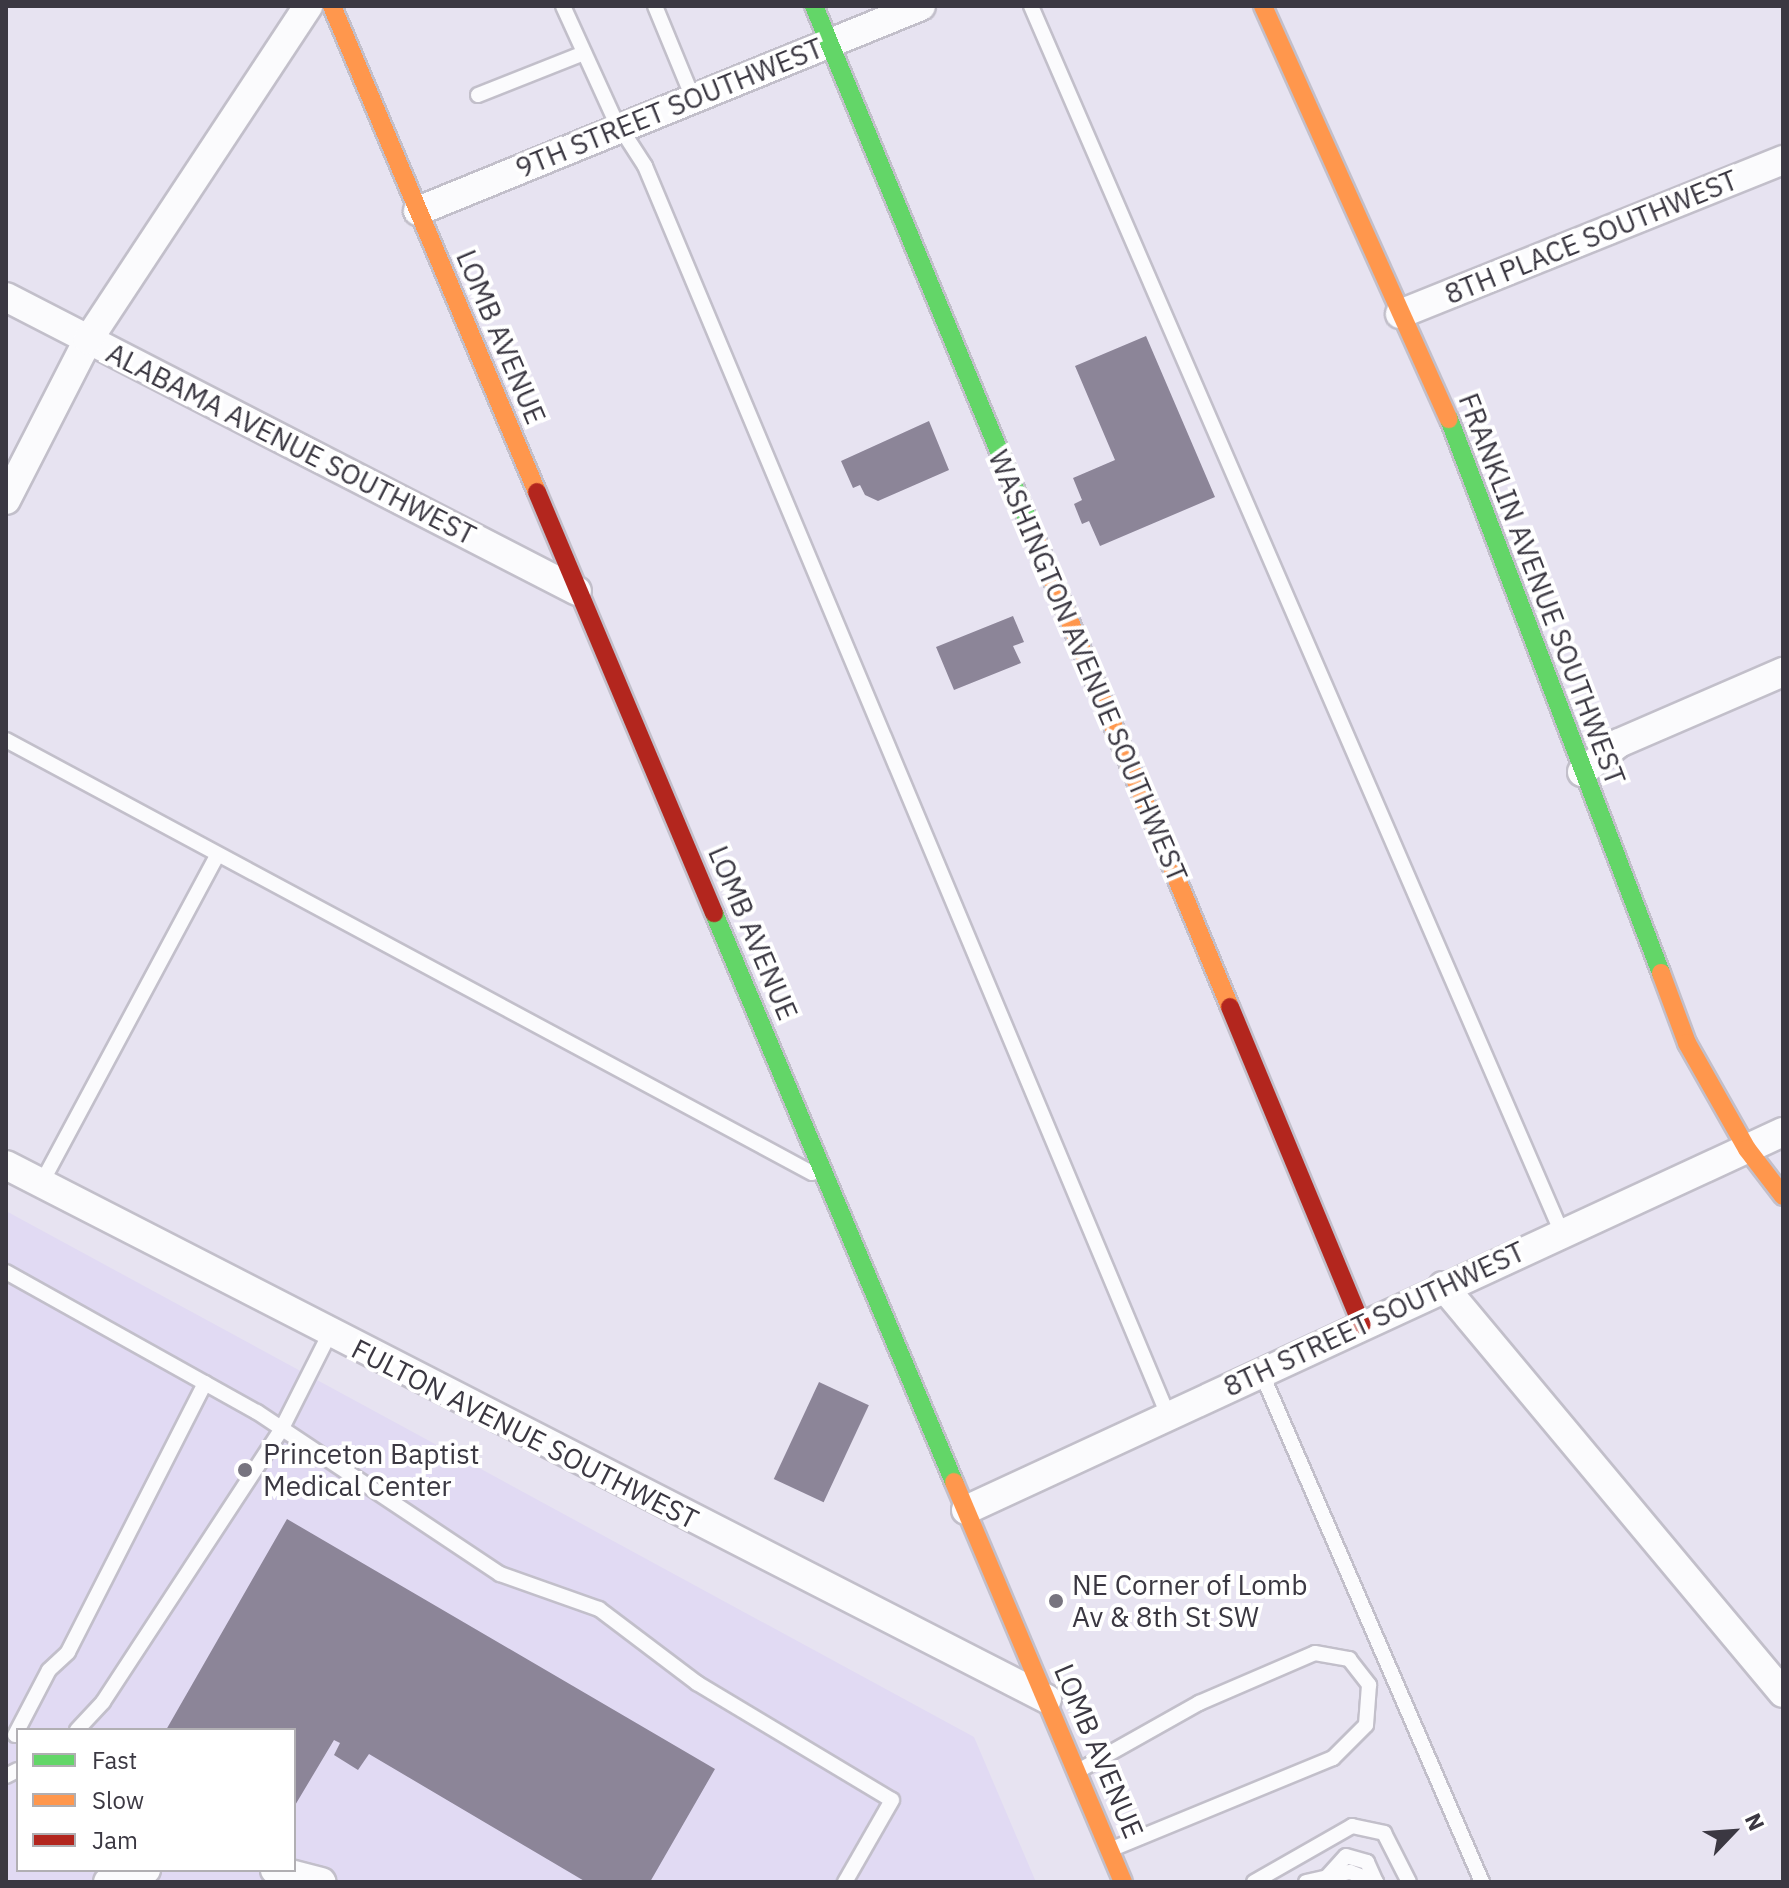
<!DOCTYPE html>
<style>
body{margin:0}
#map{position:relative;width:1789px;height:1888px;overflow:hidden;background:#e7e3f1;font-family:"IBM Plex Sans",sans-serif}
div>[style]{position:absolute}
.built>*{inset:0;background:#e1daf3}
.building>*{inset:0;background:#8c8598;transform-origin:0 0}
.roads{filter:drop-shadow(2px 0 #c2bfca) drop-shadow(-2px 0 #c2bfca) drop-shadow(0 2px #c2bfca) drop-shadow(0 -2px #c2bfca)}
.lane>*{height:14px;margin:-7px;padding:0 7px;transform-origin:7px;border-radius:7px;background:#fbfbfd}
.street>*{height:28px;margin:-14px;padding:0 14px;transform-origin:14px;border-radius:14px;background:#fbfbfd}
.fast>*{height:18px;margin:-9px;padding:0 9px;transform-origin:9px;border-radius:9px;background:#63d668}
.slow>*{height:18px;margin:-9px;padding:0 9px;transform-origin:9px;border-radius:9px;background:#ff974d}
.jam>*{height:18px;margin:-9px;padding:0 9px;transform-origin:9px;border-radius:9px;background:#b3261e}
.dots>*{width:22px;height:22px;translate:-50% -50%;box-sizing:border-box;border:4px solid #fff;border-radius:50%}
span{translate:-50% -50%;white-space:nowrap;text-align:center;line-height:1.15;-webkit-text-stroke:8px #fff;paint-order:stroke}
.street-label{font-size:28px;color:#3b3842}
.poi-label{font-size:28px;color:#3b3842}
.left{translate:0 -50%;text-align:left}
.frame{position:absolute;inset:0;border:8px solid #3b3842;pointer-events:none}
.legend{position:absolute;left:16px;top:1728px;width:280px;height:144px;box-sizing:border-box;background:#fff;border:2px solid #b1afb3;margin:0;padding:10px 14px;list-style:none;font-size:24px;color:#3b3842}
.legend li{display:flex;align-items:center;gap:16px;height:40px}
.legend b{width:40px;border:2px solid #b1afb3}
.north{position:absolute;left:1693px;top:1792px;width:80px;height:80px;-webkit-text-stroke:6px #fff;paint-order:stroke;rotate:65deg;font-size:22px;font-weight:700;line-height:32px;text-align:center;color:#3b3842}
.north::after{content:'';display:block;margin:auto;width:28px;height:36px;background:#3b3842;clip-path:polygon(50% 0,100% 100%,50% 72%,0 100%)}
</style>
<div id="map">
<div class="built">
<i style="clip-path:polygon(evenodd,6px 1211px,974px 1737px,1036px 1882px,6px 1882px,6px 1211px,18px 1730px,294px 1730px,294px 1870px,18px 1870px,18px 1730px)"></i>
</div>
<div class="building">
<i style="clip-path:polygon(1146px 336px,1215px 497px,1100px 546px,1089px 521px,1082px 524px,1074px 504px,1082px 500px,1073px 478px,1115px 460px,1075px 366px)"></i>
<i style="clip-path:polygon(929px 421px,949px 470px,878px 501px,865px 495px,860px 485px,853px 488px,841px 461px)"></i>
<i style="clip-path:polygon(1013px 616px,1024px 642px,1013px 646px,1021px 663px,954px 690px,936px 647px)"></i>
<i style="left:819px;top:1382px;width:55px;height:107px;rotate:25deg"></i>
<i style="clip-path:polygon(287px 1519px,715px 1769px,650px 1882px,586px 1882px,369px 1754px,358px 1770px,334px 1755px,340px 1743px,334px 1740px,294px 1807px,294px 1730px,166px 1730px)"></i>
</div>
<div class="roads">
<div class="lane">
<i style="left:563px;top:6px;width:123px;rotate:65.5deg"></i>
<i style="left:614px;top:118px;width:57px;rotate:57.1deg"></i>
<i style="left:645px;top:166px;width:1354px;rotate:67.28deg"></i>
<i style="left:655px;top:6px;width:100px;rotate:67.6deg"></i>
<i style="left:1031px;top:6px;width:1335px;rotate:66.6deg"></i>
<i style="left:478px;top:95px;width:114px;rotate:-21.6deg"></i>
<i style="left:6px;top:740px;width:915px;rotate:28.25deg"></i>
<i style="left:41px;top:1184px;width:374px;rotate:-61.8deg"></i>
<i style="left:6px;top:1272px;width:287px;rotate:29.2deg"></i>
<i style="left:257px;top:1412px;width:292px;rotate:33.7deg"></i>
<i style="left:500px;top:1574px;width:105px;rotate:19.5deg"></i>
<i style="left:599px;top:1609px;width:123px;rotate:37.1deg"></i>
<i style="left:697px;top:1683px;width:227px;rotate:31deg"></i>
<i style="left:892px;top:1800px;width:95px;rotate:119.8deg"></i>
<i style="left:1261px;top:1372px;width:556px;rotate:66.57deg"></i>
<i style="left:77px;top:1730px;width:38px;rotate:-47deg"></i>
<i style="left:103px;top:1702px;width:325px;rotate:-56.8deg"></i>
<i style="left:281px;top:1430px;width:109px;rotate:-63.2deg"></i>
<i style="left:15px;top:1735px;width:73px;rotate:-62.4deg"></i>
<i style="left:49px;top:1670px;width:26px;rotate:-43deg"></i>
<i style="left:68px;top:1652px;width:302px;rotate:-63deg"></i>
<i style="left:1080px;top:1770px;width:137px;rotate:-29.4deg"></i>
<i style="left:1199px;top:1703px;width:126px;rotate:-23.3deg"></i>
<i style="left:1315px;top:1653px;width:35px;rotate:10deg"></i>
<i style="left:1349px;top:1659px;width:33px;rotate:52deg"></i>
<i style="left:1369px;top:1685px;width:40px;rotate:94.3deg"></i>
<i style="left:1366px;top:1725px;width:47px;rotate:135deg"></i>
<i style="left:1333px;top:1758px;width:241px;rotate:157.6deg"></i>
<i style="left:6px;top:1776px;width:13px;rotate:-27deg"></i>
<i style="left:1327px;top:1877px;width:28px;rotate:-48deg"></i>
<i style="left:1346px;top:1856px;width:22px;rotate:16deg"></i>
<i style="left:1367px;top:1862px;width:22px;rotate:66deg"></i>
<i style="left:1254px;top:1882px;width:113px;rotate:-29.7deg"></i>
<i style="left:1352px;top:1826px;width:33px;rotate:12deg"></i>
<i style="left:1384px;top:1833px;width:55px;rotate:63deg"></i>
<i style="left:1306px;top:1882px;width:45px;rotate:-12.8deg"></i>
<i style="left:1350px;top:1872px;width:28px;rotate:21deg"></i>
</div>
<div class="street">
<i style="left:418px;top:211px;width:543px;rotate:-22.17deg"></i>
<i style="left:6px;top:297px;width:642px;rotate:27.24deg"></i>
<i style="left:1400px;top:314px;width:413px;rotate:-21.9deg"></i>
<i style="left:6px;top:500px;width:180px;rotate:-62.9deg"></i>
<i style="left:88px;top:340px;width:400px;rotate:-56.6deg"></i>
<i style="left:1582px;top:772px;width:47px;rotate:-38.1deg"></i>
<i style="left:1619px;top:743px;width:179px;rotate:-23.4deg"></i>
<i style="left:6px;top:1165px;width:1170px;rotate:27.16deg"></i>
<i style="left:1443px;top:1286px;width:530px;rotate:50.13deg"></i>
<i style="left:966px;top:1510px;width:900px;rotate:-24.83deg"></i>
<i style="left:275px;top:1870px;width:48px;rotate:14.6deg"></i>
<i style="left:108px;top:1882px;width:40px;rotate:-18deg"></i>
</div>
<div class="fast">
<i style="left:814px;top:6px;width:573px;rotate:67.42deg"></i>
<i style="left:1449px;top:419px;width:593px;rotate:69.06deg"></i>
<i style="left:714px;top:913px;width:618px;rotate:67.13deg"></i>
</div>
<div class="slow">
<i style="left:332px;top:6px;width:527px;rotate:67.13deg"></i>
<i style="left:1263px;top:6px;width:453px;rotate:65.8deg"></i>
<i style="left:1034px;top:535px;width:511px;rotate:67.45deg"></i>
<i style="left:1661px;top:973px;width:75px;rotate:69.6deg"></i>
<i style="left:1687px;top:1043px;width:122px;rotate:60.5deg"></i>
<i style="left:1747px;top:1149px;width:59px;rotate:52.5deg"></i>
<i style="left:954px;top:1482px;width:434px;rotate:67.1deg"></i>
</div>
<div class="jam">
<i style="left:537px;top:492px;width:457px;rotate:67.2deg"></i>
<i style="left:1230px;top:1007px;width:344px;rotate:67.5deg"></i>
</div>
</div>
<div class="dots">
<i style="left:245px;top:1470px;background:#77747f"></i>
<i style="left:1056px;top:1601px;background:#77747f"></i>
</div>
<div class="street-label">
<span style="left:669px;top:108px;rotate:-22deg">9TH STREET SOUTHWEST</span>
<span style="left:1591px;top:237px;rotate:-22deg">8TH PLACE SOUTHWEST</span>
<span style="left:501px;top:337px;rotate:67deg">LOMB AVENUE</span>
<span style="left:291px;top:444px;rotate:27deg">ALABAMA AVENUE SOUTHWEST</span>
<span style="left:1542px;top:589px;rotate:69deg">FRANKLIN AVENUE SOUTHWEST</span>
<span style="left:1088px;top:666px;rotate:67deg">WASHINGTON AVENUE SOUTHWEST</span>
<span style="left:753px;top:933px;rotate:67deg">LOMB AVENUE</span>
<span style="left:1374px;top:1319px;rotate:-25deg">8TH STREET SOUTHWEST</span>
<span style="left:525px;top:1434px;rotate:27deg">FULTON AVENUE SOUTHWEST</span>
<span style="left:1099px;top:1751px;rotate:67deg">LOMB AVENUE</span>
</div>
<div class="poi-label">
<span class="left" style="left:263px;top:1470px">Princeton Baptist<br>Medical Center</span>
<span class="left" style="left:1072px;top:1601px">NE Corner of Lomb<br>Av &amp; 8th St SW</span>
</div>
<div class="frame"></div>
<ul class="legend">
<li><b style="height:10px;background:#63d668"></b>Fast</li>
<li><b style="height:10px;background:#ff974d"></b>Slow</li>
<li><b style="height:10px;background:#b3261e"></b>Jam</li>
</ul>
<div class="north">N</div>
</div>
